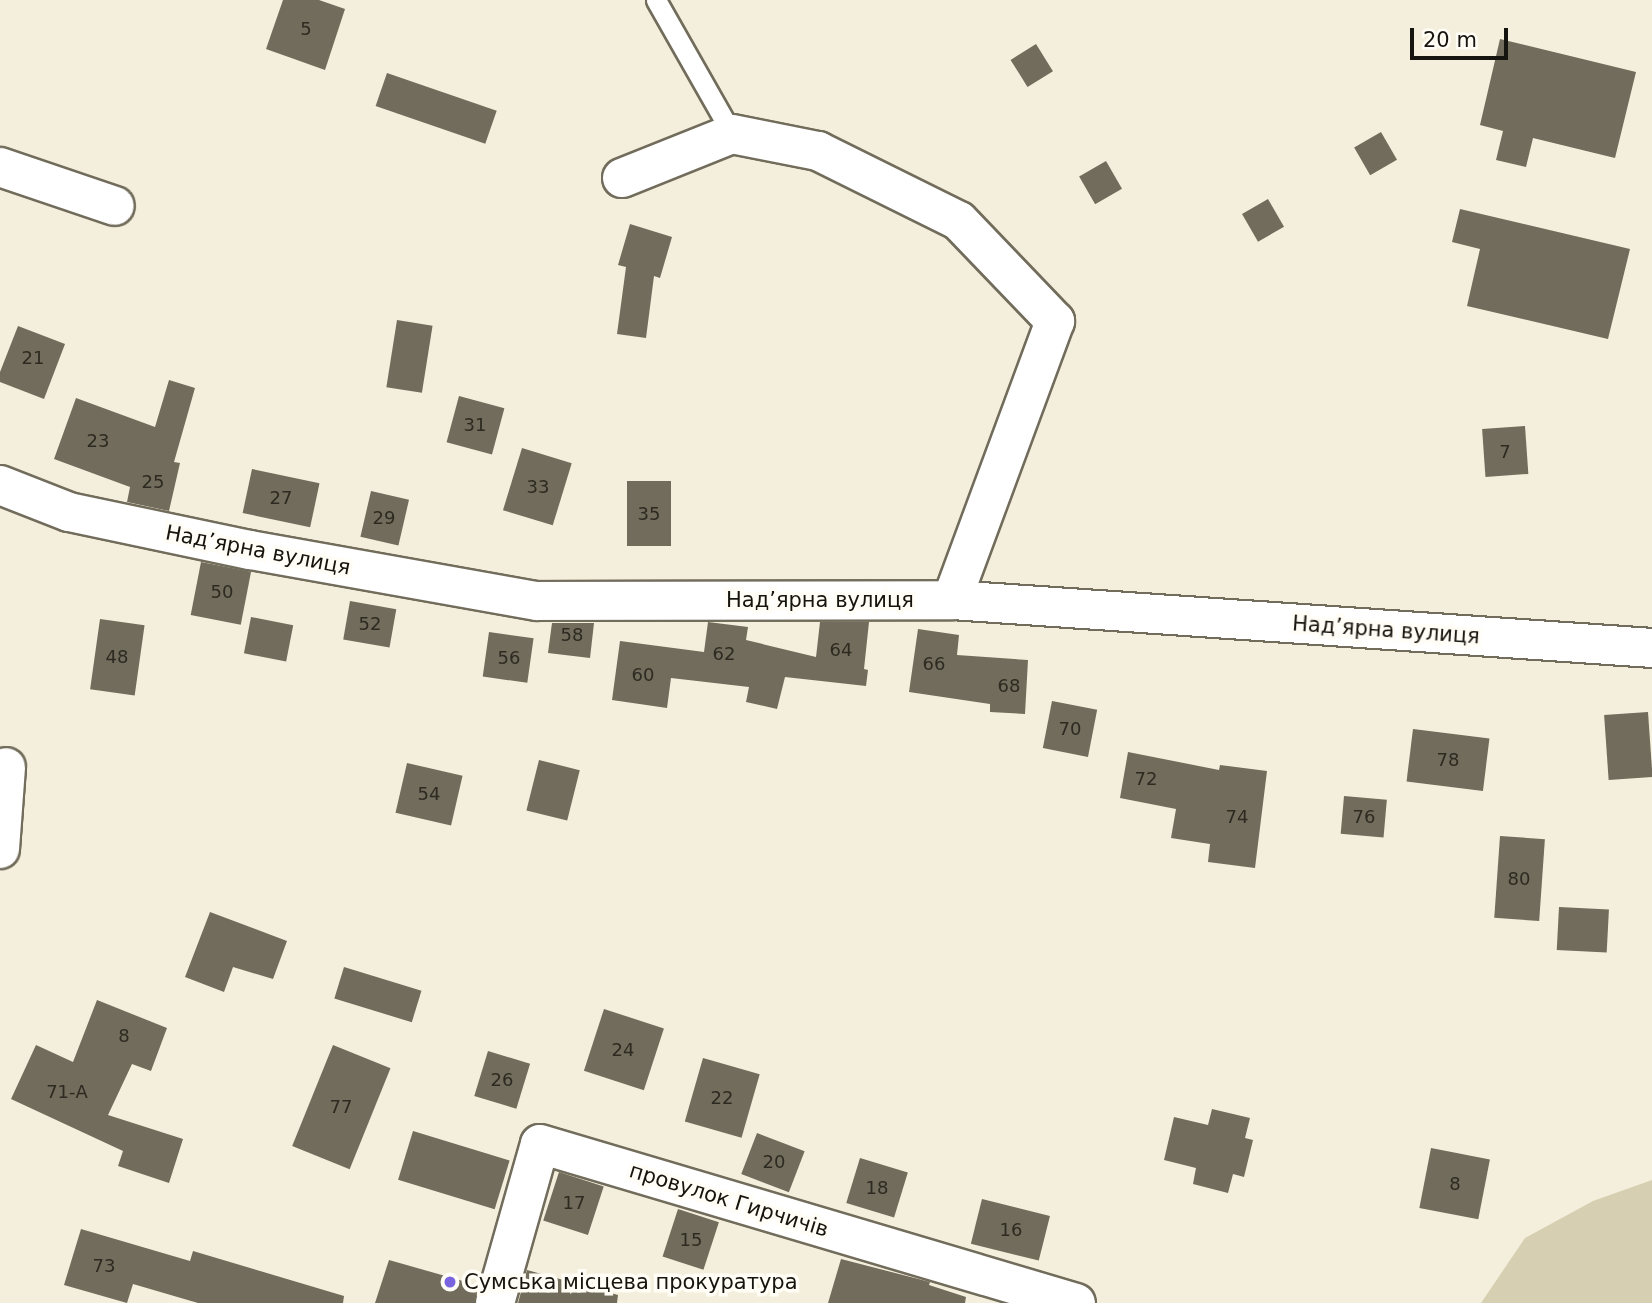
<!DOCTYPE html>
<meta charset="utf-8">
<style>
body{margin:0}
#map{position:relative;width:1652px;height:1303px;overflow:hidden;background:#f4efdc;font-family:"DejaVu Sans",sans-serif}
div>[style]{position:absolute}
.green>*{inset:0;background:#d7cfb1}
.building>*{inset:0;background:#716c5b;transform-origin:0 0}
.roads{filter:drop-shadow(2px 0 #716c5b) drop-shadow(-2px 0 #716c5b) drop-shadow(0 2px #716c5b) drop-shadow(0 -2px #716c5b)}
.lane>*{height:19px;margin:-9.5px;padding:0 9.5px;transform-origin:9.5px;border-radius:9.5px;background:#fff}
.street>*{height:38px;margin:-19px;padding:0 19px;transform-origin:19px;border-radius:19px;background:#fff}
.dots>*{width:19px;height:19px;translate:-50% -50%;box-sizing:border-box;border:4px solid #fffdf5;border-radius:50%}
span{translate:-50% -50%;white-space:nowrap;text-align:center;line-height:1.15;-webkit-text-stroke:7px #fffdf5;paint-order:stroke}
.number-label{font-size:18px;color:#2d2a21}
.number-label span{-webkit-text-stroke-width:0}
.street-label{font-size:21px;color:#16140e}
.poi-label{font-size:21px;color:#16140e}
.left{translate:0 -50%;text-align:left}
.scale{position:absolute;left:1410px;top:28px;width:98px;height:32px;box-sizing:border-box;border:4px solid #16140e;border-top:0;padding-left:9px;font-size:21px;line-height:24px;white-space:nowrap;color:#16140e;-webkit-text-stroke:5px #fffdf5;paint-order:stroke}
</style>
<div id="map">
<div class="green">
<i style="clip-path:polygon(1652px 1180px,1652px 1303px,1481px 1303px,1525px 1238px,1593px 1201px)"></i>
</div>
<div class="building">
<i style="clip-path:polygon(283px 0,319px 0,345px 9px,325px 70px,266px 49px)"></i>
<i style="clip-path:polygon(1500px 39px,1636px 72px,1615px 158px,1533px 138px,1526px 167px,1496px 160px,1503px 131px,1480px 125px)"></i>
<i style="left:1036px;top:44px;width:32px;height:30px;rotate:58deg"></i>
<i style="left:387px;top:73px;width:116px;height:35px;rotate:19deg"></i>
<i style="left:1381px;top:132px;width:32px;height:31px;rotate:60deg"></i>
<i style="left:1106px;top:161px;width:32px;height:31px;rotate:60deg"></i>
<i style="left:1268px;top:199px;width:32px;height:30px;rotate:60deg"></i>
<i style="clip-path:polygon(1460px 209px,1630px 249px,1608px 339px,1467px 306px,1480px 249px,1452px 242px)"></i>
<i style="clip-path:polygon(630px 224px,672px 237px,660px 278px,654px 276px,646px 338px,617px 334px,626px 267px,618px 265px)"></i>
<i style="left:397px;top:320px;width:36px;height:68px;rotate:9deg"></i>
<i style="clip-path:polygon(18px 326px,65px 344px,44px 399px,0 382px,0 372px)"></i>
<i style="clip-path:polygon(169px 380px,195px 388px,174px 462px,180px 463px,169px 511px,127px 502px,130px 487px,54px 459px,76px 398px,155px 427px)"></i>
<i style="left:459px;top:396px;width:47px;height:48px;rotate:15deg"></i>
<i style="left:1525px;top:426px;width:48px;height:43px;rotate:86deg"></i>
<i style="left:522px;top:448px;width:52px;height:65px;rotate:17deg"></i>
<i style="left:252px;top:469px;width:69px;height:45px;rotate:12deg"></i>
<i style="left:627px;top:481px;width:44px;height:65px"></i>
<i style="left:371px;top:491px;width:39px;height:47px;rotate:13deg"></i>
<i style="left:201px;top:562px;width:51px;height:54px;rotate:11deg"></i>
<i style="left:350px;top:601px;width:47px;height:39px;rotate:10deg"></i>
<i style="left:251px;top:617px;width:43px;height:37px;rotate:11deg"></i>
<i style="left:100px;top:619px;width:45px;height:71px;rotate:8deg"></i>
<i style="clip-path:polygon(708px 622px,748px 627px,746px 640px,816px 657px,820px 622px,869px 622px,864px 669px,868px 670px,866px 686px,785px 677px,777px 709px,746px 702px,749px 687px,671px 678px,667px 708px,612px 700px,620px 641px,704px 652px)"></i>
<i style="clip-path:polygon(552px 623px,594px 623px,590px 658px,548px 653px)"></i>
<i style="clip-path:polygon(918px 629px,959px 635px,957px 655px,1028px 660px,1025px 714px,990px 712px,990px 704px,909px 692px)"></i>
<i style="left:489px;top:632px;width:45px;height:45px;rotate:8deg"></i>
<i style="left:1052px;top:701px;width:46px;height:48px;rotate:11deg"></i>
<i style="left:1648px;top:712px;width:65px;height:44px;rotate:86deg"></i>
<i style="left:1413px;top:729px;width:77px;height:53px;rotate:7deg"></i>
<i style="clip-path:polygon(1128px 752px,1219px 770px,1220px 765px,1267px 771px,1255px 868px,1208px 862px,1210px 844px,1171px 838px,1176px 809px,1120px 798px)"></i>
<i style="left:539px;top:760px;width:42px;height:52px;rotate:14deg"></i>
<i style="left:407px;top:763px;width:57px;height:51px;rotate:13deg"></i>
<i style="left:1344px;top:796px;width:43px;height:38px;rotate:5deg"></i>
<i style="left:1500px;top:836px;width:45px;height:82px;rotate:4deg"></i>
<i style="left:1559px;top:907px;width:50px;height:43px;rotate:3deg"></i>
<i style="clip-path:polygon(210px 912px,287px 941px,273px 979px,233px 967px,224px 992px,185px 977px)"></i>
<i style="left:344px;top:967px;width:81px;height:33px;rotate:17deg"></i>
<i style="clip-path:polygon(97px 1000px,167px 1028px,151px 1071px,132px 1064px,108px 1115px,183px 1139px,169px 1183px,118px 1166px,123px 1151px,11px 1099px,36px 1045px,73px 1062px)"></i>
<i style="left:604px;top:1009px;width:63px;height:65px;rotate:18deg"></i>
<i style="left:333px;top:1045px;width:62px;height:109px;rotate:22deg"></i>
<i style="left:488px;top:1051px;width:44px;height:47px;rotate:17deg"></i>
<i style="left:703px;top:1058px;width:59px;height:66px;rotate:16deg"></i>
<i style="clip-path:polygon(1212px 1109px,1250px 1118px,1245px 1138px,1253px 1140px,1244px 1177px,1233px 1174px,1228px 1193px,1193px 1184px,1196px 1168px,1164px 1160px,1174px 1117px,1208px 1125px)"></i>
<i style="left:413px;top:1131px;width:101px;height:51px;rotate:17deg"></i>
<i style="left:757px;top:1133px;width:51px;height:44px;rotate:21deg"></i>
<i style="left:1431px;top:1148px;width:60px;height:61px;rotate:11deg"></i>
<i style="left:860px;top:1158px;width:50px;height:47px;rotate:17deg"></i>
<i style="left:559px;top:1172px;width:47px;height:51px;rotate:18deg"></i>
<i style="left:982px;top:1199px;width:70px;height:46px;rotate:14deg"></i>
<i style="left:678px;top:1209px;width:43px;height:50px;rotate:18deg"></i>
<i style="clip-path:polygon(81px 1229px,190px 1261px,193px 1251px,344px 1296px,343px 1303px,198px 1303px,133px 1284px,127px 1303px,64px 1285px)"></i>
<i style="clip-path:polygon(841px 1259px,930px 1282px,929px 1285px,966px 1297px,965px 1303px,828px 1303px)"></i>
<i style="clip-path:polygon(389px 1260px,477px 1285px,474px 1303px,375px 1303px)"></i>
<i style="clip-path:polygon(527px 1270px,618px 1295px,617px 1303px,518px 1303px)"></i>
</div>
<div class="roads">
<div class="lane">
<i style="left:656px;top:0;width:154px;rotate:60.4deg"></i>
</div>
<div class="street">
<i style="left:0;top:167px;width:121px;rotate:18.7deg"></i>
<i style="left:622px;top:178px;width:118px;rotate:-21.8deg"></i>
<i style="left:732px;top:134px;width:88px;rotate:11.2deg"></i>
<i style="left:818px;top:151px;width:157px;rotate:26.4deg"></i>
<i style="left:959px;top:221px;width:139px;rotate:46.2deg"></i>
<i style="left:1055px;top:321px;width:297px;rotate:110.3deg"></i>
<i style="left:0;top:485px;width:74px;rotate:21.4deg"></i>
<i style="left:69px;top:512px;width:185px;rotate:11.9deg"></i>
<i style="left:250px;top:550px;width:291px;rotate:10.1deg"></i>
<i style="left:537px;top:601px;width:415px;rotate:-0.1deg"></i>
<i style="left:952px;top:600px;width:702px;rotate:3.92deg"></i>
<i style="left:0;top:849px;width:82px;rotate:-85.8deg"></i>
<i style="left:495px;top:1303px;width:165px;rotate:-74.2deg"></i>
<i style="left:540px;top:1144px;width:559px;rotate:16.52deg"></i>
</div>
</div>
<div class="dots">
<i style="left:450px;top:1282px;background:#7a63de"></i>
</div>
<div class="number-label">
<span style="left:306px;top:29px">5</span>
<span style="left:33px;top:358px">21</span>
<span style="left:475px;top:425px">31</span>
<span style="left:98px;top:441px">23</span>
<span style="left:1505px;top:452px">7</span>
<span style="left:153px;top:482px">25</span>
<span style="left:538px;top:487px">33</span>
<span style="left:281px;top:498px">27</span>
<span style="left:649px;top:514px">35</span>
<span style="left:384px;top:518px">29</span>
<span style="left:222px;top:592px">50</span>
<span style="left:370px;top:624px">52</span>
<span style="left:572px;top:635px">58</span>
<span style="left:841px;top:650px">64</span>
<span style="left:724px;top:654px">62</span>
<span style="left:117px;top:657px">48</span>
<span style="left:509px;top:658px">56</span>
<span style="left:934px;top:664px">66</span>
<span style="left:643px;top:675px">60</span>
<span style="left:1009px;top:686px">68</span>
<span style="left:1070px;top:729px">70</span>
<span style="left:1448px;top:760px">78</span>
<span style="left:1146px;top:779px">72</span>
<span style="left:429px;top:794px">54</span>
<span style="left:1237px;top:817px">74</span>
<span style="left:1364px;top:817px">76</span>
<span style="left:1519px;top:879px">80</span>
<span style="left:124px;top:1036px">8</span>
<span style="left:623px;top:1050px">24</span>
<span style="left:502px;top:1080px">26</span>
<span style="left:67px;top:1092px">71-А</span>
<span style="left:722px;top:1098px">22</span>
<span style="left:341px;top:1107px">77</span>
<span style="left:774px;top:1162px">20</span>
<span style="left:1455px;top:1184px">8</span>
<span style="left:877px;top:1188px">18</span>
<span style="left:574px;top:1203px">17</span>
<span style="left:1011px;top:1230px">16</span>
<span style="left:691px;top:1240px">15</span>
<span style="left:104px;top:1266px">73</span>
</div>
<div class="street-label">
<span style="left:258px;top:550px;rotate:11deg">Надʼярна вулиця</span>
<span style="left:820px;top:600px">Надʼярна вулиця</span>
<span style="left:1386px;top:630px;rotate:4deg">Надʼярна вулиця</span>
<span style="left:729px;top:1200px;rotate:17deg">провулок Гирчичів</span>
</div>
<div class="poi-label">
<span class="left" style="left:464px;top:1282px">Сумська місцева прокуратура</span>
</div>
<div class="scale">20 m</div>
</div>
